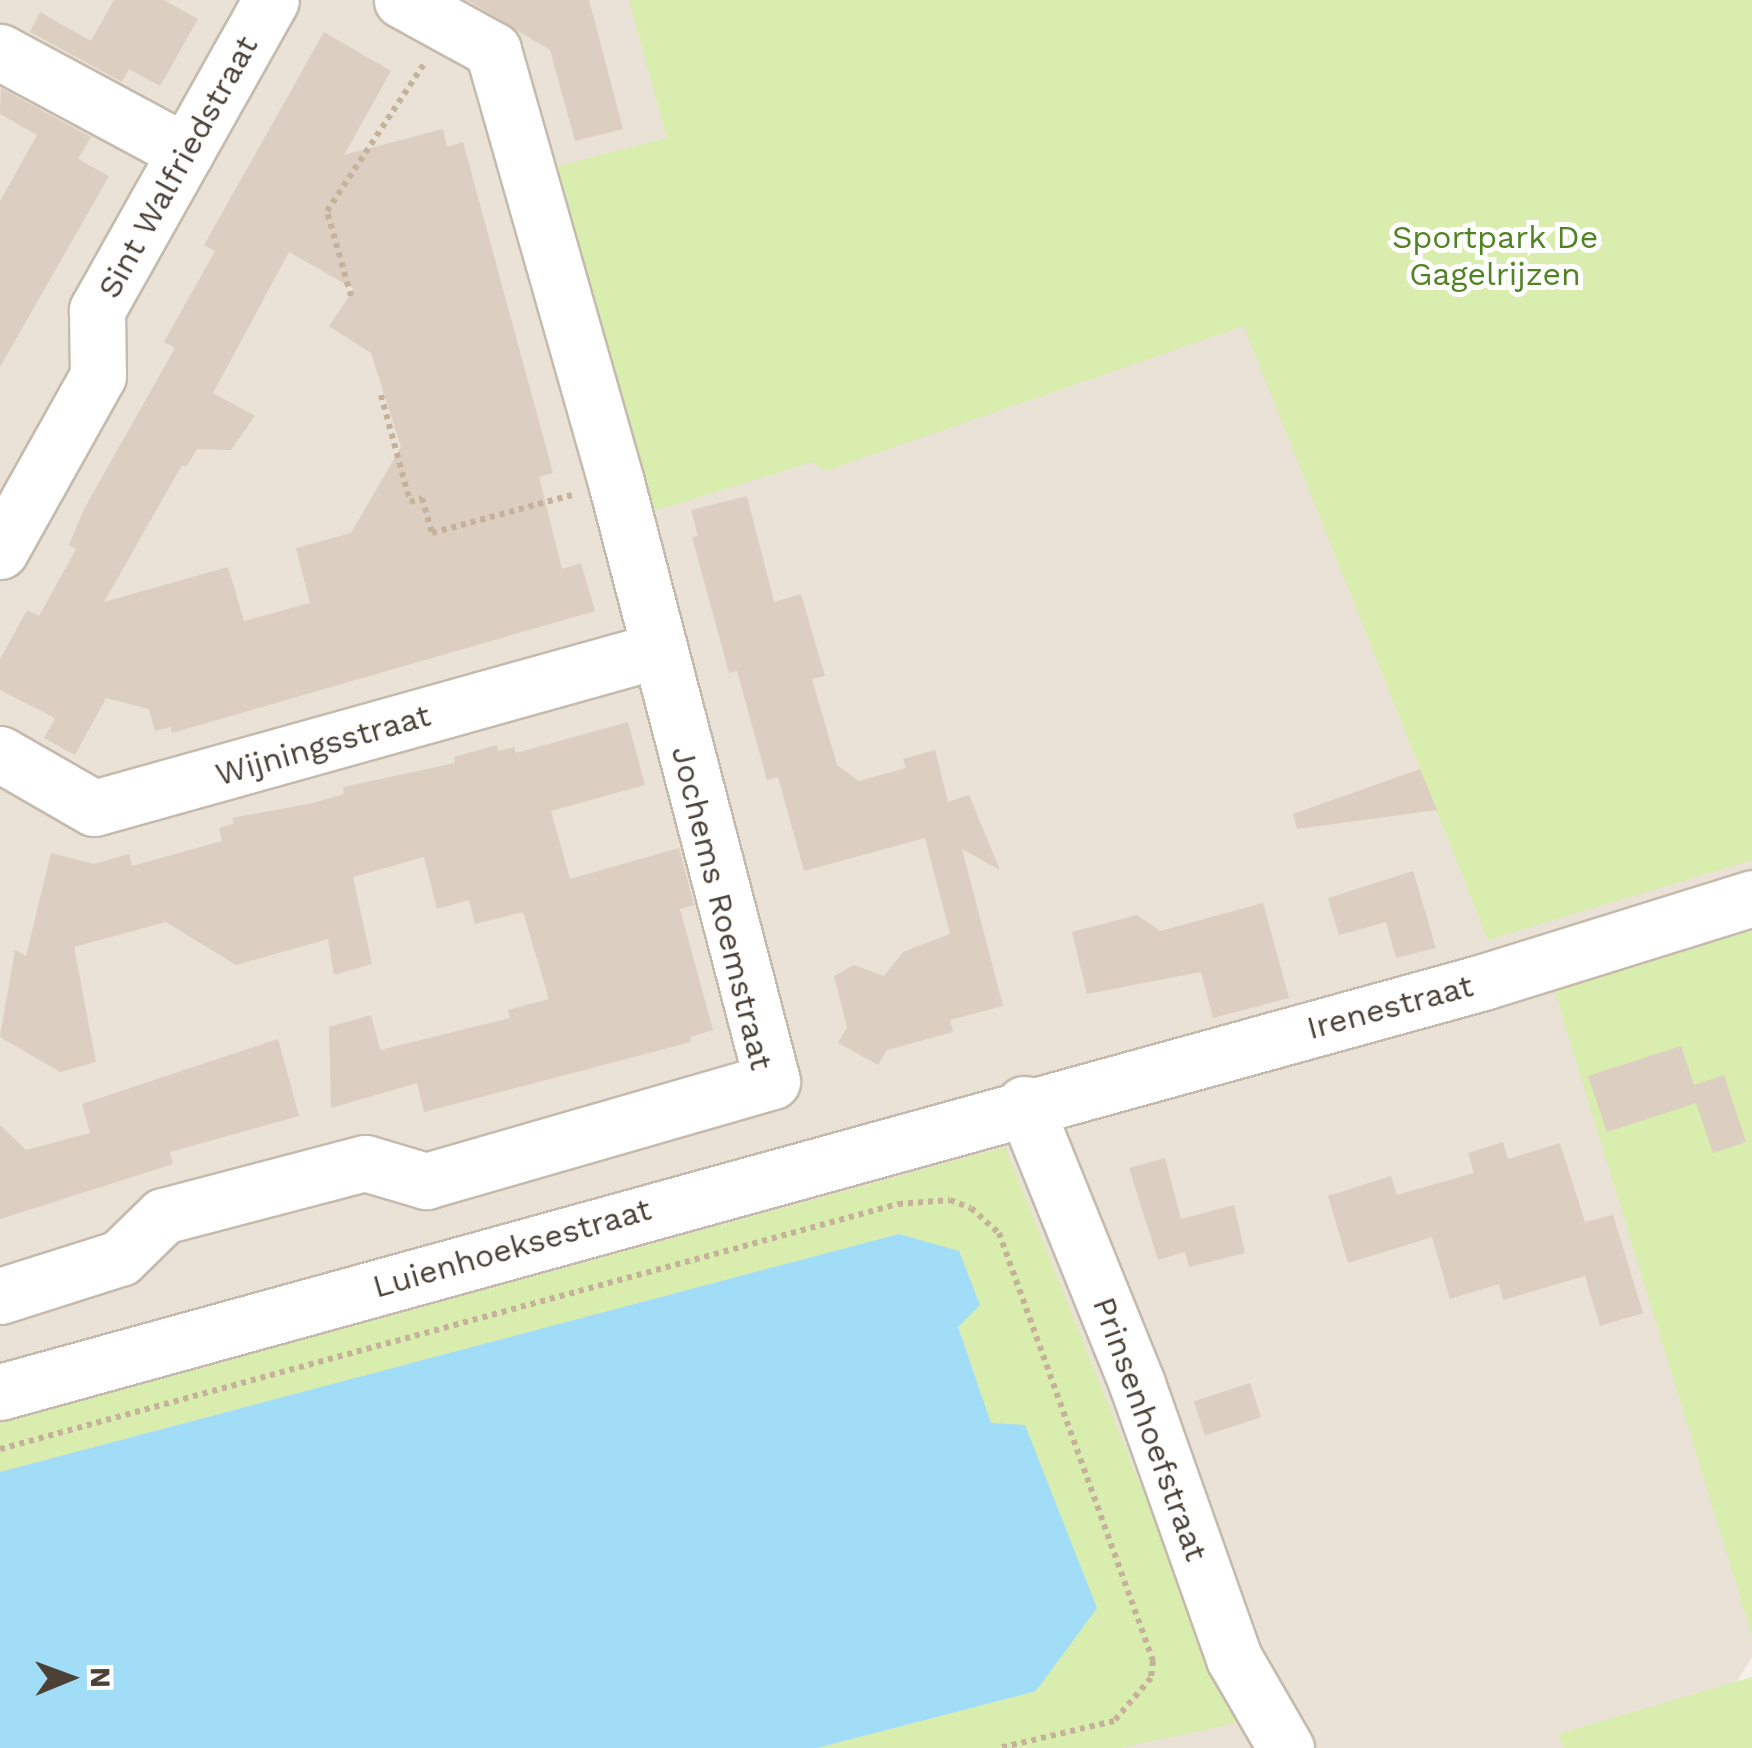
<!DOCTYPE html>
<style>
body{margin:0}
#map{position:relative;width:1752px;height:1748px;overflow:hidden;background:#f6f1e9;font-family:"Work Sans",sans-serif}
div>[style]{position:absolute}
.residential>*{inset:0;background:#eae2d7}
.green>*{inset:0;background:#d8edae}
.water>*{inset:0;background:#a1ddf7}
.building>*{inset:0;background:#dccec0;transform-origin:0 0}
.path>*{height:6px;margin-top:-3px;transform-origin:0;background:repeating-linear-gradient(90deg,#c6b29a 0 5px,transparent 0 10px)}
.roads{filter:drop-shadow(2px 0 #c5baad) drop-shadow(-2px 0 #c5baad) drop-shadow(0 2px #c5baad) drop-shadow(0 -2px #c5baad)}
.minor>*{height:55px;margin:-27.5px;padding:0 27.5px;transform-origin:27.5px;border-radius:27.5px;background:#fff}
span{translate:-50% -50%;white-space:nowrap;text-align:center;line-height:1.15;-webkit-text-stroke:10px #fff;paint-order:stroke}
.street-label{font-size:32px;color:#4b4136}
.park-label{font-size:32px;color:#518323}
.north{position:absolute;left:20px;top:1628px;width:100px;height:100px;-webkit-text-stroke:8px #fff;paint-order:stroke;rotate:89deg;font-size:28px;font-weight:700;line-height:40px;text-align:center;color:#4b4136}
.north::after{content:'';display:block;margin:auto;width:35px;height:45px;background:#4b4136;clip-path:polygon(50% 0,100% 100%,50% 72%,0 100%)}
</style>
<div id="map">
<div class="residential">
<i style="clip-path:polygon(0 0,1752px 0,1752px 1657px,1696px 1748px,92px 1748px,0 1503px)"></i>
</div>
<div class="green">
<i style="clip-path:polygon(629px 0,1752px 0,1752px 860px,1488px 940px,1244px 326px,825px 471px,812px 462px,651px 512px,554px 167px,667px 138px)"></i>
<i style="clip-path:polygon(1752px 924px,1752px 1636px,1553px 986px)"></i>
<i style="clip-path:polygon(1005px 1147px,1216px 1674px,1251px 1720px,1120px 1748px,817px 1748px,1036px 1691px,1025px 1426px,991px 1424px,958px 1326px,899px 1234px,0 1472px,0 1423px)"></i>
<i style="clip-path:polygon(1752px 1677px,1752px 1748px,1564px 1748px,1558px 1734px)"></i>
</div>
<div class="water">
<i style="clip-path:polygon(899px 1234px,959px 1251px,980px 1305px,958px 1327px,991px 1423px,1025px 1425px,1097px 1608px,1036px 1691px,817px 1748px,0 1748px,0 1472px)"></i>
</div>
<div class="building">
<i style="clip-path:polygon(114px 0,164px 0,198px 19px,160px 86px,129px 69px,122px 82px,30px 32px,40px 12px,91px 41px)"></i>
<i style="clip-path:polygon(467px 0,589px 0,623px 129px,575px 141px,550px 50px)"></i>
<i style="clip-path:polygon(evenodd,324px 32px,391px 71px,344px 155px,443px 129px,447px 147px,463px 142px,553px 473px,539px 477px,562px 569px,581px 563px,595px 611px,172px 733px,171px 727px,155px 731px,149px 709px,106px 698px,75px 755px,44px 738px,55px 718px,0 690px,0 659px,27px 610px,39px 616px,76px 549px,69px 545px,84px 509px,175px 348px,164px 342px,215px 251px,204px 245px,324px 32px,289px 252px,354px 289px,329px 326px,371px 353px,401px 447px,351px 533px,296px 548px,310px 603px,244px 621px,228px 567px,104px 602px,182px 465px,186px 467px,197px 449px,231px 450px,255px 416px,213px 393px,289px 252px)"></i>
<i style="clip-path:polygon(1px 88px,91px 137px,78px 159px,109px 176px,0 367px,0 201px,37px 135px,0 114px)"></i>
<i style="clip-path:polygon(747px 496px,774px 602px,801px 594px,825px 676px,812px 679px,837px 765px,859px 781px,906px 768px,903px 759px,935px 750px,948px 802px,969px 795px,1000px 870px,962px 849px,1003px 1006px,950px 1020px,953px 1032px,887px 1050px,878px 1065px,838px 1043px,847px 1027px,834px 976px,854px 965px,884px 976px,903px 952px,950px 934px,925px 838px,804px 871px,778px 777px,767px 780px,737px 671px,729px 673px,692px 537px,698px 536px,691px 510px)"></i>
<i style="clip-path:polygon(628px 722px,645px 785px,551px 811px,570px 879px,679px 848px,694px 905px,680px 909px,713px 1030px,690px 1037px,691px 1042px,424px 1112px,417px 1083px,331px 1108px,329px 1027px,371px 1015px,380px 1050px,510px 1018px,508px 1010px,549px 999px,523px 912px,475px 924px,469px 900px,437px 909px,424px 857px,353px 877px,372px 964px,334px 975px,328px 939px,236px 965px,166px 922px,74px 947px,96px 1062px,60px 1072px,0 1037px,15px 950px,26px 956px,51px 853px,94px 864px,129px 854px,132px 866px,222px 841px,219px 828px,234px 824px,232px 818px,313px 803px,344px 794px,343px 787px,455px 763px,454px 757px,497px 745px,498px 751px,514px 747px,516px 753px)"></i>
<i style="clip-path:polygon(1420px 769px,1437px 810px,1297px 829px,1293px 814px)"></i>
<i style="clip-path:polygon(1413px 871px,1436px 948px,1396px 958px,1386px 922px,1339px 935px,1328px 898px)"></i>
<i style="clip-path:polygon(1263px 903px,1289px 998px,1213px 1018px,1201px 972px,1087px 994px,1072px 932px,1137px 915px,1160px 931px)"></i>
<i style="clip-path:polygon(278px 1039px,299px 1116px,170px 1152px,173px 1164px,0 1219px,0 1125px,26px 1150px,90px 1133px,82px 1104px)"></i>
<i style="clip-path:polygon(1681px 1046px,1694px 1085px,1724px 1075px,1746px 1142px,1713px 1153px,1696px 1103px,1607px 1132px,1588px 1076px)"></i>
<i style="clip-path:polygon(1503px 1142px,1508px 1159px,1560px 1143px,1585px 1222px,1613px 1215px,1643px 1313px,1600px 1326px,1585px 1276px,1503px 1300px,1499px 1284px,1450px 1299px,1432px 1237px,1348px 1263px,1328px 1196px,1391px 1176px,1397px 1195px,1474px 1173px,1468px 1153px)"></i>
<i style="clip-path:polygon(1165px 1158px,1181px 1219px,1234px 1205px,1245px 1253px,1189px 1267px,1185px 1252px,1158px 1260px,1129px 1168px)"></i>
<i style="left:1250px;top:1383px;width:36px;height:59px;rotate:72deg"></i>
</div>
<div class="path">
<i style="left:351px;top:296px;width:88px;rotate:-105.8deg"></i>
<i style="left:327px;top:211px;width:176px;rotate:-56.6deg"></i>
<i style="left:381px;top:395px;width:111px;rotate:74.8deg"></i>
<i style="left:410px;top:502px;width:13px;rotate:-18deg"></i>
<i style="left:422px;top:498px;width:36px;rotate:74deg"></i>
<i style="left:432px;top:533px;width:145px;rotate:-15.2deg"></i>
<i style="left:0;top:1449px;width:931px;rotate:-15.26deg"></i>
<i style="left:898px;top:1204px;width:52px;rotate:-4.4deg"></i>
<i style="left:950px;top:1200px;width:22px;rotate:21deg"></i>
<i style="left:971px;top:1208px;width:38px;rotate:42deg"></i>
<i style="left:999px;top:1233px;width:455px;rotate:70.2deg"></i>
<i style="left:1153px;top:1661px;width:17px;rotate:97deg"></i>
<i style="left:1151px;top:1678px;width:57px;rotate:130.7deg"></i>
<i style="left:1114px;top:1721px;width:118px;rotate:166.8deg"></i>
</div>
<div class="roads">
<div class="minor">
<i style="left:0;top:52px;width:211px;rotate:28.3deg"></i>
<i style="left:0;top:551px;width:201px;rotate:-60.8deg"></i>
<i style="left:98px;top:376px;width:66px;rotate:-90.9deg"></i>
<i style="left:97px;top:310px;width:355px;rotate:-60.7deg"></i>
<i style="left:0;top:754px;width:108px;rotate:29.9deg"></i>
<i style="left:94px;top:808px;width:583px;rotate:-15.63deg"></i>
<i style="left:1024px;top:1104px;width:302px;rotate:68deg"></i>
<i style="left:1137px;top:1384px;width:291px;rotate:70.5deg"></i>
<i style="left:1234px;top:1658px;width:104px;rotate:60deg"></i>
<i style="left:0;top:1296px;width:126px;rotate:-17.6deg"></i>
<i style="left:120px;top:1258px;width:60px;rotate:-44.3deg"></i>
<i style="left:163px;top:1216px;width:209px;rotate:-14.7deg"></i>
<i style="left:365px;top:1163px;width:64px;rotate:16.4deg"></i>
<i style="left:426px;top:1181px;width:360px;rotate:-16.1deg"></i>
<i style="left:772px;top:1081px;width:619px;rotate:-104.6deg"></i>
<i style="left:616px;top:482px;width:449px;rotate:-105.9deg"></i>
<i style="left:493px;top:50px;width:104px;rotate:-151.2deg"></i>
<i style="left:0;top:1392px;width:1539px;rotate:-15.45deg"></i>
<i style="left:1483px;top:982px;width:282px;rotate:-17.3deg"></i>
</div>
</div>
<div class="street-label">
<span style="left:178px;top:167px;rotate:-61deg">Sint Walfriedstraat</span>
<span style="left:323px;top:745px;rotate:-16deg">Wijningsstraat</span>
<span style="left:722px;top:908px;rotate:76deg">Jochems Roemstraat</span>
<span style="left:1390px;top:1007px;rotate:-15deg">Irenestraat</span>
<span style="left:512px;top:1248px;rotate:-16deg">Luienhoeksestraat</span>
<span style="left:1150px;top:1429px;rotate:70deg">Prinsenhoefstraat</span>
</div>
<div class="park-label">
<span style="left:1495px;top:256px">Sportpark De<br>Gagelrijzen</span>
</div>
<div class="north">N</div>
</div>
